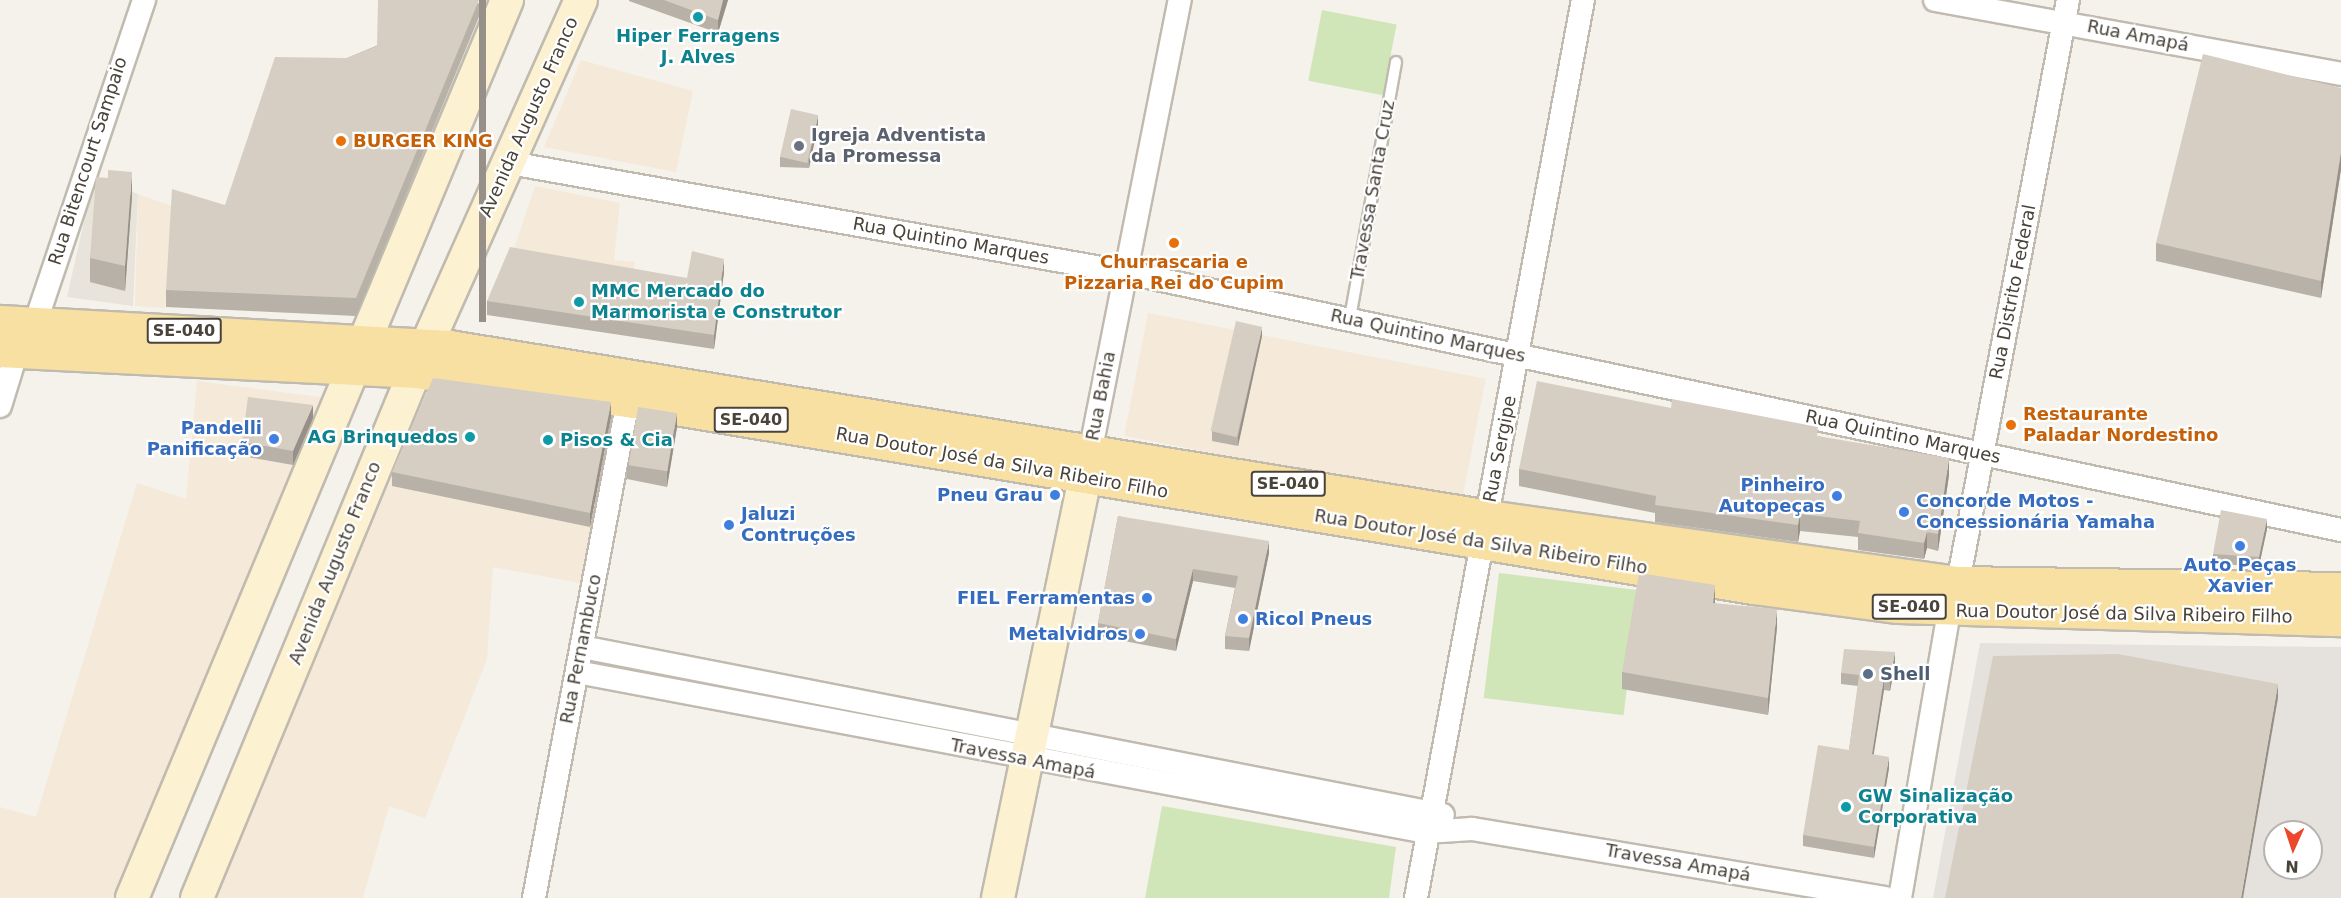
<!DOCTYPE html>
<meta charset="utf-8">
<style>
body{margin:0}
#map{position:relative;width:2341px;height:898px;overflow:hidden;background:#f5f2ec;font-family:"DejaVu Sans",sans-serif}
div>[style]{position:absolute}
.residential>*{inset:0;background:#e9e4db}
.commercial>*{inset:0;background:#f5e9d9;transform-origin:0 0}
.industrial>*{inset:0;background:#e5e2dd}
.green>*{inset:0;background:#d1e6b8;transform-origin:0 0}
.canal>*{height:26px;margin:-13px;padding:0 13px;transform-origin:13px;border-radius:13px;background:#add3ed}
.roads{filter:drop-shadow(2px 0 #c0baaf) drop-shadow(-2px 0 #c0baaf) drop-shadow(0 2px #c0baaf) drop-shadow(0 -2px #c0baaf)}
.service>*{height:10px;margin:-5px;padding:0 5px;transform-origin:5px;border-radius:5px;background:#fff}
.minor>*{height:22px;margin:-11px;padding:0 11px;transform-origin:11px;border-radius:11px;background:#fff}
.secondary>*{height:32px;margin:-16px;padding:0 16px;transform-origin:16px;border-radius:16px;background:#fcf1d0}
.primary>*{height:33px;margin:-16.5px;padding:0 16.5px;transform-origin:16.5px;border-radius:16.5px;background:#f8e0a2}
.wall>*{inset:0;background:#b8b1a7}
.shaded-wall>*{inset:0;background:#969088;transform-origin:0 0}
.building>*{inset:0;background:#d6cec2;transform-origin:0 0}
.dots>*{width:16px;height:16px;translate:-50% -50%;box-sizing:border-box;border:3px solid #fff;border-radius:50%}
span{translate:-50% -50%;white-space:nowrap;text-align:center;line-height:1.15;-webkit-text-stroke:4.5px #fff;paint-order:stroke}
.shield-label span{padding:2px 4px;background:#fff;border:2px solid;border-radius:4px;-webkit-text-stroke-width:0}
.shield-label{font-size:16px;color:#49433a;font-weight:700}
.street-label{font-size:18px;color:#49433a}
.culture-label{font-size:18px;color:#0d838f;font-weight:700}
.left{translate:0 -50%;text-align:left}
.right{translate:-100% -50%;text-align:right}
.worship-label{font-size:18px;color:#5b616d;font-weight:700}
.food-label{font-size:18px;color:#c56008;font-weight:700}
.shop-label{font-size:18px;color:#366cbe;font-weight:700}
.service-label{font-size:18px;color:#4e5e75;font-weight:700}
.north{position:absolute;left:2263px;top:820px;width:60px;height:60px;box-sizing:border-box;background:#fff;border:2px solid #b6b4b0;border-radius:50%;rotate:183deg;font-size:16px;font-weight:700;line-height:24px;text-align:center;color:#49433a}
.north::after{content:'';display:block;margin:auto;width:21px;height:27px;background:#ed482b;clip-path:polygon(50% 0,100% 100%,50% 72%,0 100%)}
</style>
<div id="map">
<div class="residential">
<i style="clip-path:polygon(94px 177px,138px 194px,133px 306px,67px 297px)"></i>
</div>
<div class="commercial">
<i style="clip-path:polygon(581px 60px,693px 91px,676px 172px,544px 147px)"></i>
<i style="clip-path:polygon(535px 186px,620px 203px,614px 260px,635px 262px,632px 282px,510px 261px)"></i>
<i style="clip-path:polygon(138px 194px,172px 206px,165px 308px,135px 306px)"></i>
<i style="left:1148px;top:313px;width:344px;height:125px;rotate:11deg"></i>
<i style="clip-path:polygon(432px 380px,617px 410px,585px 584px,493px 567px,487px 659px,425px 818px,389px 806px,363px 898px,216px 898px)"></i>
<i style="clip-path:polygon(197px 381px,328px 398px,119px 898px,0 898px,0 807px,36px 817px,137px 483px,186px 499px)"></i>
</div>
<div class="industrial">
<i style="clip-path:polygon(evenodd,1980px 643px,2341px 647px,2341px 898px,1933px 898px,1980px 643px,2275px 832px,2311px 832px,2311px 868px,2275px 868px,2275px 832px)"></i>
</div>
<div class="green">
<i style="left:1322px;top:10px;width:76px;height:72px;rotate:11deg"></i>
<i style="left:1499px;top:573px;width:141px;height:126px;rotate:7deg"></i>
<i style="clip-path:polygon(1162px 806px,1396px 847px,1389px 898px,1145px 898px)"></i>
</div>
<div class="canal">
<i style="left:608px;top:666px;width:220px;rotate:10.2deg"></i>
</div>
<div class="roads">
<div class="service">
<i style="left:1350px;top:318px;width:260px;rotate:-79.8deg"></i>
</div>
<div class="minor">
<i style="left:1935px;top:0;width:413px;rotate:10.3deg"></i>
<i style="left:510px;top:163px;width:624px;rotate:10.07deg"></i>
<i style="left:1124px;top:272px;width:1244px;rotate:11.97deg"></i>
<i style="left:35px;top:324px;width:342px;rotate:-71.4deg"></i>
<i style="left:0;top:406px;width:58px;rotate:-72.8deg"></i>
<i style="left:1090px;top:453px;width:462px;rotate:-78.8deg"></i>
<i style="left:1958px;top:583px;width:593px;rotate:-79.32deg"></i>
<i style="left:582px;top:647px;width:877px;rotate:11.04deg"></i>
<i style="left:577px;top:672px;width:864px;rotate:10.67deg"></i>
<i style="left:1426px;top:832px;width:46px;rotate:-3.7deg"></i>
<i style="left:1472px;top:829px;width:419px;rotate:9.5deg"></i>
<i style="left:534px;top:898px;width:507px;rotate:-79.31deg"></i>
<i style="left:1416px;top:898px;width:913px;rotate:-79.47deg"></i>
<i style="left:1900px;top:898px;width:292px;rotate:-80.3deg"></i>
</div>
<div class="secondary">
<i style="left:132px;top:898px;width:973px;rotate:-67.33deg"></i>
<i style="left:197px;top:898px;width:570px;rotate:-67.53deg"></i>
<i style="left:415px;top:371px;width:406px;rotate:-65.9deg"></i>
<i style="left:998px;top:898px;width:454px;rotate:-78.3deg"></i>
</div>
<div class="primary">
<i style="left:0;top:322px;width:450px;rotate:3.2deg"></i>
<i style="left:449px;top:347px;width:1059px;rotate:9.29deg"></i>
<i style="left:1494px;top:518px;width:469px;rotate:8deg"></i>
<i style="left:1958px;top:583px;width:383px;rotate:0.9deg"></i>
<i style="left:0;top:350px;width:416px;rotate:2.9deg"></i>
<i style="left:415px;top:371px;width:215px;rotate:7.8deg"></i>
<i style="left:628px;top:400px;width:1140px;rotate:9.44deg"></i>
<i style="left:1753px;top:587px;width:146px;rotate:7.5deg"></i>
<i style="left:1898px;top:606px;width:443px;rotate:1.7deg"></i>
</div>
</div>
<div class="wall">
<i style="clip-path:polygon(486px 0,356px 316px,166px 307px,166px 290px,225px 205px,347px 58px)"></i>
<i style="clip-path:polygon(629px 0,728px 0,718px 33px,629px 1px)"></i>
<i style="clip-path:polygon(2341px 88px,2341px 169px,2321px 298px,2156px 261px,2156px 243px)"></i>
<i style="clip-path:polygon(818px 125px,809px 168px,780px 167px,780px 157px)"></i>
<i style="clip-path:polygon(108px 178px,132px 196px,125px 291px,90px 282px,90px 258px)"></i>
<i style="clip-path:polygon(724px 272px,714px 349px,487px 315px,487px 301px,687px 278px)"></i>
<i style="clip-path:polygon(1262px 336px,1238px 446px,1212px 441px,1212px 431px)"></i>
<i style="clip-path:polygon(1671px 408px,1818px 436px,1949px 475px,1938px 551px,1927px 548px,1924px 559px,1858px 550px,1858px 537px,1800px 531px,1798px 542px,1655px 522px,1655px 513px,1519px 486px,1519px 469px)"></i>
<i style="clip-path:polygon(611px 417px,590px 527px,392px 486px,392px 472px)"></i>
<i style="clip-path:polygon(313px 418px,293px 465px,242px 456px,242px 442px)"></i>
<i style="clip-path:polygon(677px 427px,667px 487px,627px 479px,627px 465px)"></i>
<i style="clip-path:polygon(1118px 516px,1269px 553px,1249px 651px,1225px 649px,1225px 636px,1235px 588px,1193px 581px,1176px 651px,1098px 636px,1098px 623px)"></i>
<i style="clip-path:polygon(2267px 529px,2259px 566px,2213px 564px,2213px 554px)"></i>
<i style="clip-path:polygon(1715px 603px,1777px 627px,1768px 715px,1622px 689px,1622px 672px)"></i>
<i style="clip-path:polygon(1895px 664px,1890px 691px,1884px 690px,1873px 754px,1889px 768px,1874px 858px,1803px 846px,1803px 835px,1849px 750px,1858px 686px,1841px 684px,1841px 673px)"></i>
</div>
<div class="shaded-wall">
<i style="left:479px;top:0;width:7px;height:322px"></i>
<i style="clip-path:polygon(723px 0,728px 0,718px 33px,718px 20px)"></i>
<i style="clip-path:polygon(818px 115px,818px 125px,809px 168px,809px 159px)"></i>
<i style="clip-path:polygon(2341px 152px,2341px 169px,2321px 298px,2321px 281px)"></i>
<i style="clip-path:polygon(132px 172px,132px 196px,125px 291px,125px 266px)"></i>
<i style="clip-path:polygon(724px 259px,724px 272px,714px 349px,714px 335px)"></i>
<i style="clip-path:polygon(1262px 327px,1262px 336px,1238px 446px,1238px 437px)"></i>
<i style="clip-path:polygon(611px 402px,611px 417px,590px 527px,590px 513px)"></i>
<i style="clip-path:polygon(313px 405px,313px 418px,293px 465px,293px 451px)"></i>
<i style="clip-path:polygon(677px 413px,677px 427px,667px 487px,667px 473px)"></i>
<i style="clip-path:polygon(1949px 458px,1949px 475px,1938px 551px,1938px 534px)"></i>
<i style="clip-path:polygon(1800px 514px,1800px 531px,1798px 542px,1798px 525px)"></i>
<i style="clip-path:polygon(2267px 519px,2267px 529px,2259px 566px,2259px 557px)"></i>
<i style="clip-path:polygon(1927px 532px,1927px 548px,1924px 559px,1924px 543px)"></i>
<i style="clip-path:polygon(1269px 541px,1269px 553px,1249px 651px,1249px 638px)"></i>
<i style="clip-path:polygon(1193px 569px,1193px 581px,1176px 651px,1176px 639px)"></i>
<i style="clip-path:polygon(1715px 585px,1715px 603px,1713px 603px)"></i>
<i style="clip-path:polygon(1777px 609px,1777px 627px,1768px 715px,1768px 698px)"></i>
<i style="clip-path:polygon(1895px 652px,1895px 664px,1890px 691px,1890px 679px)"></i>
<i style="clip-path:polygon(1884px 678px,1884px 690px,1872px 765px,1872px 754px)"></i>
<i style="clip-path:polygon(2278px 684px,2278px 698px,2243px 898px,2241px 898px)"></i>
<i style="clip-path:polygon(1889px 757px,1889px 768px,1874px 858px,1874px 847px)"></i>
</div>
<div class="building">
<i style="clip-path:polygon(378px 0,479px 0,356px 298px,166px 290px,172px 189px,225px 205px,275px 57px,347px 58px,377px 46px)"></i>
<i style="clip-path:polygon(664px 0,723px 0,718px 20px)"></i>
<i style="clip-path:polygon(2203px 54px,2341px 88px,2341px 152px,2321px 281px,2156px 243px)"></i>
<i style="left:791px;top:109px;width:28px;height:49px;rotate:13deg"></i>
<i style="clip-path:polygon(108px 170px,132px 172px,125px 266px,90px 258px,96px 177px,108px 178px)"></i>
<i style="clip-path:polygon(510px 247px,687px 278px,692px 251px,724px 259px,714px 335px,487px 301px)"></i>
<i style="left:1236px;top:321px;width:27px;height:113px;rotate:13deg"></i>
<i style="clip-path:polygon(433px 378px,611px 402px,590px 513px,392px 472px)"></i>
<i style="clip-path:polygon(1537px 381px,1671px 408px,1672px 399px,1818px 427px,1817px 436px,1949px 458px,1938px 534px,1927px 532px,1924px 543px,1858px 533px,1860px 521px,1800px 514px,1798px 525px,1655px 505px,1656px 496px,1519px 469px)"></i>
<i style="clip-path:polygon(248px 397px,313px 405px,293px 451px,242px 442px)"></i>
<i style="left:638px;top:407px;width:39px;height:59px;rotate:9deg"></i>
<i style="clip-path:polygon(2221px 510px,2267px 519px,2259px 557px,2213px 554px)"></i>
<i style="clip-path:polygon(1118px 516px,1269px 541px,1249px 638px,1225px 636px,1238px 576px,1193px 569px,1176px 639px,1098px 623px)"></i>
<i style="clip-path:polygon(1639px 573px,1715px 585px,1713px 603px,1777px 609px,1768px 698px,1622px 672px)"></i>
<i style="clip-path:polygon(1844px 649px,1895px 652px,1890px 679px,1884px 678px,1872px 754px,1889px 757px,1874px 847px,1803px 835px,1818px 745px,1849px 750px,1859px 675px,1841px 673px)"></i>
<i style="clip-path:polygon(2118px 654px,2278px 684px,2241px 898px,1945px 898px,1993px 656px)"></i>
</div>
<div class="dots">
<i style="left:698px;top:17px;background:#0f9aa8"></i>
<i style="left:341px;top:141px;background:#e8710a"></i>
<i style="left:799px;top:146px;background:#6b7280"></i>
<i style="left:1174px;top:243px;background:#e8710a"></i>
<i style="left:579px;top:302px;background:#0f9aa8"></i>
<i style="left:2011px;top:425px;background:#e8710a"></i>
<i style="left:470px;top:437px;background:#0f9aa8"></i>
<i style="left:274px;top:439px;background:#3f7fe0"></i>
<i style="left:548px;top:440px;background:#0f9aa8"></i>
<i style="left:1055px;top:495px;background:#3f7fe0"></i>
<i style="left:1837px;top:496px;background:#3f7fe0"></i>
<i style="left:1904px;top:512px;background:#3f7fe0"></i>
<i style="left:729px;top:525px;background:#3f7fe0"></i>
<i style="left:2240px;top:546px;background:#3f7fe0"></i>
<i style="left:1147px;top:598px;background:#3f7fe0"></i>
<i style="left:1243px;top:619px;background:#3f7fe0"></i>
<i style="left:1140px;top:634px;background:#3f7fe0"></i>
<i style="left:1868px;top:674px;background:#5c6f8a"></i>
<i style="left:1846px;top:807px;background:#0f9aa8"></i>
</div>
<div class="shield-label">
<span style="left:184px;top:331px">SE-040</span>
<span style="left:751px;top:420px">SE-040</span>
<span style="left:1288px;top:484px">SE-040</span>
<span style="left:1909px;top:607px">SE-040</span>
</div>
<div class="street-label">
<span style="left:2138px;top:36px;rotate:11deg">Rua Amapá</span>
<span style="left:529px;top:117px;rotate:-66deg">Avenida Augusto Franco</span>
<span style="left:88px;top:161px;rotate:-72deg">Rua Bitencourt Sampaio</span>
<span style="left:1373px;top:190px;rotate:-80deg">Travessa Santa Cruz</span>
<span style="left:951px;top:241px;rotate:10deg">Rua Quintino Marques</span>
<span style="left:2013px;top:292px;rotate:-79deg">Rua Distrito Federal</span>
<span style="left:1428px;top:336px;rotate:12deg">Rua Quintino Marques</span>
<span style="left:1101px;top:396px;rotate:-79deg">Rua Bahia</span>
<span style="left:1903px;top:437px;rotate:12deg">Rua Quintino Marques</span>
<span style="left:1500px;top:449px;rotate:-79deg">Rua Sergipe</span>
<span style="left:1002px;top:463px;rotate:10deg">Rua Doutor José da Silva Ribeiro Filho</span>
<span style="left:1481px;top:542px;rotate:9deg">Rua Doutor José da Silva Ribeiro Filho</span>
<span style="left:335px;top:563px;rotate:-68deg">Avenida Augusto Franco</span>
<span style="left:2124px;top:614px;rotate:1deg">Rua Doutor José da Silva Ribeiro Filho</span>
<span style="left:581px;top:649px;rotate:-79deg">Rua Pernambuco</span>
<span style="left:1023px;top:759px;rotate:11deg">Travessa Amapá</span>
<span style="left:1678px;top:863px;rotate:10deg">Travessa Amapá</span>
</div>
<div class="culture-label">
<span style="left:698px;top:47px">Hiper Ferragens<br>J. Alves</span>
<span class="left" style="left:591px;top:302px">MMC Mercado do<br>Marmorista e Construtor</span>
<span class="right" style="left:458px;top:437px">AG Brinquedos</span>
<span class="left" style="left:560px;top:440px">Pisos &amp; Cia</span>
<span class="left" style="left:1858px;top:807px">GW Sinalização<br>Corporativa</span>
</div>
<div class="worship-label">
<span class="left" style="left:811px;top:146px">Igreja Adventista<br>da Promessa</span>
</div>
<div class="food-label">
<span class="left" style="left:353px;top:141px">BURGER KING</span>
<span style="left:1174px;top:273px">Churrascaria e<br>Pizzaria Rei do Cupim</span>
<span class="left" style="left:2023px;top:425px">Restaurante<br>Paladar Nordestino</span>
</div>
<div class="shop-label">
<span class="right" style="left:262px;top:439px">Pandelli<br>Panificação</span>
<span class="right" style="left:1825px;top:496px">Pinheiro<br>Autopeças</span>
<span class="right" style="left:1043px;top:495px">Pneu Grau</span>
<span class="left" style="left:1916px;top:512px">Concorde Motos -<br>Concessionária Yamaha</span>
<span class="left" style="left:741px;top:525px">Jaluzi<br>Contruções</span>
<span style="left:2240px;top:576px">Auto Peças<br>Xavier</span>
<span class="right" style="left:1135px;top:598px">FIEL Ferramentas</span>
<span class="left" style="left:1255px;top:619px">Ricol Pneus</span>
<span class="right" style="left:1128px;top:634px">Metalvidros</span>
</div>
<div class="service-label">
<span class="left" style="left:1880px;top:674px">Shell</span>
</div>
<div class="north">N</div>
</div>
